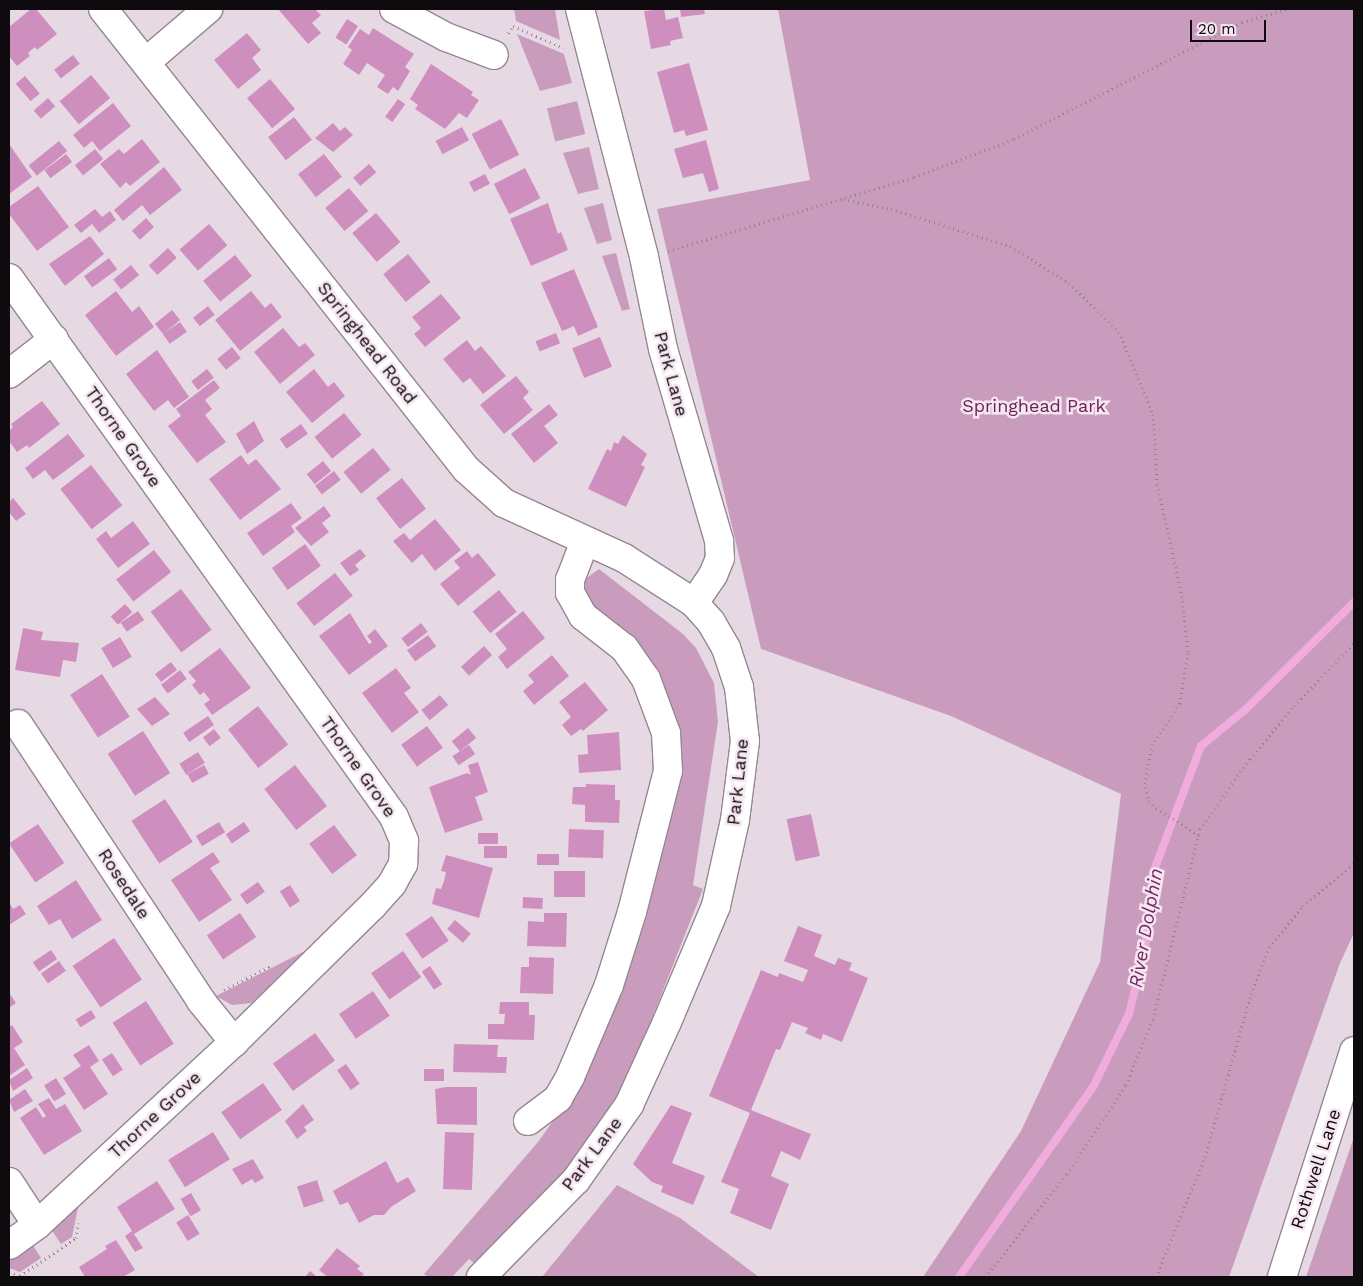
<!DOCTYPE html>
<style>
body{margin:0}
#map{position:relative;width:1363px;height:1286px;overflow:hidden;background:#e7d9e3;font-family:"Work Sans",sans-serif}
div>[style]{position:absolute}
.green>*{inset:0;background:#c99cbd;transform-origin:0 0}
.stream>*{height:8px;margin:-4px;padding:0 4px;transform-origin:4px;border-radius:4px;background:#efacdd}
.building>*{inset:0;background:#cf8fbe;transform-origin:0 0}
.path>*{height:3px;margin-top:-1.5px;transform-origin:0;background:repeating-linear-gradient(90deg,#90868d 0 1px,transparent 0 5px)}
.roads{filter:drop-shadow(1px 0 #948790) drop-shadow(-1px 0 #948790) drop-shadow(0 1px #948790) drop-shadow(0 -1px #948790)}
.street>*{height:28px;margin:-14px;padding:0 14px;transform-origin:14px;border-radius:14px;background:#fff}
.secondary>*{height:28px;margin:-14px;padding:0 14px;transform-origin:14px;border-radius:14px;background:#fff}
.primary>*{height:28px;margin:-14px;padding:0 14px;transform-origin:14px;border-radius:14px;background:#fff}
.path-bridge>*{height:3px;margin-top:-1.5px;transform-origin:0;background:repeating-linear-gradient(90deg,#90868d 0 1px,transparent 0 5px)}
span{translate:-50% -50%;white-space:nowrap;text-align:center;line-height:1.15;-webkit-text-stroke:5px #f5e6f0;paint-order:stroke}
.street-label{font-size:18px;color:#0f0a0d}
.park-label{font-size:18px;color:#6c215d}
.water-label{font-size:19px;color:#722762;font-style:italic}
.frame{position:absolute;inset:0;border:10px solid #0f0a0d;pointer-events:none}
.scale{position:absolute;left:1190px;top:20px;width:76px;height:22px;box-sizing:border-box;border:2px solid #0f0a0d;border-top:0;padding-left:6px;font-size:15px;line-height:18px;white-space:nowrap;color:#0f0a0d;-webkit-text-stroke:4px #f5e6f0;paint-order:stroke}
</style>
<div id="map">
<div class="green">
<i style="clip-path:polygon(514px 9px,555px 9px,560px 40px,516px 21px)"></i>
<i style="clip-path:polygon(778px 9px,1354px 9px,1354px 933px,1340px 963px,1229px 1277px,923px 1277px,1021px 1131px,1100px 962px,1121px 794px,951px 716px,761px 649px,657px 209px,810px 180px)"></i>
<i style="clip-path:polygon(517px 34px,564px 54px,572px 83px,540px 91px)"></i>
<i style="left:577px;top:101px;width:34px;height:31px;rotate:76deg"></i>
<i style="clip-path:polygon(589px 147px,599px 189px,578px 194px,563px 153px)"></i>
<i style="clip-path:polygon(603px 203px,612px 240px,597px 244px,584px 208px)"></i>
<i style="clip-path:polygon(616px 253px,630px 309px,622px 311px,602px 256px)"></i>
<i style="clip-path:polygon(599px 569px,683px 634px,696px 648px,714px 683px,718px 722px,693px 885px,703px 889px,634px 1064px,601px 1125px,562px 1179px,475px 1264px,469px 1259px,452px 1277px,428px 1277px,424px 1274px,538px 1142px,580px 1083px,677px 750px,582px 599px,584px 580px)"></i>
<i style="clip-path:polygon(315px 946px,251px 1003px,232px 1005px,216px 996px)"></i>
<i style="clip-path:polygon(1354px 1137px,1354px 1277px,1306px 1277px)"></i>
<i style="clip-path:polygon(617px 1185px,680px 1218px,759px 1277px,542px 1277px)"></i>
<i style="clip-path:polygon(79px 1203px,72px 1237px,61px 1244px,51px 1229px)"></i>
<i style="clip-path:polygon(32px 1244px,41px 1258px,20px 1272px,9px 1268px,9px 1261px)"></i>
</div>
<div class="stream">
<i style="left:959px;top:1277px;width:232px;rotate:-54.8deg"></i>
<i style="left:1093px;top:1087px;width:81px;rotate:-63.7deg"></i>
<i style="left:1129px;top:1014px;width:67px;rotate:-76.2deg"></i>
<i style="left:1145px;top:949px;width:76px;rotate:-84deg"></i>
<i style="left:1153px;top:873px;width:136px;rotate:-69.3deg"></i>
<i style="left:1201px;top:746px;width:58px;rotate:-39.4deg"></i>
<i style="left:1246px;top:709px;width:152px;rotate:-44.7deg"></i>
</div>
<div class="building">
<i style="clip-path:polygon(31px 9px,36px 9px,57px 34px,37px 50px,35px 47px,28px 53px,30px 56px,17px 66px,9px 56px,9px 27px)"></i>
<i style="clip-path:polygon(278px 9px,315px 9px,321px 15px,312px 23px,321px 33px,308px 44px)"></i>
<i style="clip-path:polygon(664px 9px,666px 20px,678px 17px,683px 38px,670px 41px,671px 45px,651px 49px,644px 11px)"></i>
<i style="clip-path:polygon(680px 9px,704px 9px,705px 14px,681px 17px)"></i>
<i style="left:347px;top:19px;width:13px;height:22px;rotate:32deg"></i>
<i style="clip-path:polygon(373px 28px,414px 54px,405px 67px,410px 71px,398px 91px,393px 87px,388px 94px,377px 87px,385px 75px,367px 63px,359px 75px,343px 64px,352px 50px,348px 47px,360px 29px,369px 35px)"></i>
<i style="clip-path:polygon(247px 33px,261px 50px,252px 58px,261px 70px,238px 89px,214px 60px)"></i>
<i style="left:73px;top:55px;width:11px;height:24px;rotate:52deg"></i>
<i style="clip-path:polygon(689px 63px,708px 130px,686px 136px,684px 130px,674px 133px,657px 72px)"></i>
<i style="clip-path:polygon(431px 64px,473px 92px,471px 95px,479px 100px,467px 118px,459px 113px,445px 129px,415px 109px,418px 105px,410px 99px)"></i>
<i style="left:91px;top:75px;width:30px;height:41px;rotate:50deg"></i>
<i style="left:25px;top:76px;width:23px;height:12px;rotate:50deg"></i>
<i style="left:270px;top:79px;width:39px;height:30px;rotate:50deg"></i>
<i style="left:48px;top:98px;width:11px;height:19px;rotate:49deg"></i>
<i style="left:398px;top:99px;width:9px;height:22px;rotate:36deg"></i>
<i style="clip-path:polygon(113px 103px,131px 126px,100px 151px,92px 141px,84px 148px,73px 135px)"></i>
<i style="left:294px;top:117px;width:29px;height:33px;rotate:52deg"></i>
<i style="left:501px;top:119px;width:40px;height:33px;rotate:63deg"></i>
<i style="clip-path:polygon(333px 123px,340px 131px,345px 127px,353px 135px,333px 152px,315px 138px)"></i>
<i style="left:462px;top:127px;width:15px;height:30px;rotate:62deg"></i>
<i style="clip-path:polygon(142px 139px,160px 162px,130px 186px,126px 182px,120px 188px,100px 164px,119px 149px,124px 154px)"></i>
<i style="clip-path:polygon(706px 140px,719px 189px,709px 192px,703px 173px,683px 178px,674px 149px)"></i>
<i style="left:59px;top:141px;width:13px;height:39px;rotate:51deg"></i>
<i style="clip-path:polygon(9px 144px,32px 177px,9px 194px)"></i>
<i style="left:95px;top:149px;width:13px;height:26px;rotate:51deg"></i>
<i style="left:66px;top:154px;width:10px;height:27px;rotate:53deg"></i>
<i style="left:324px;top:154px;width:29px;height:33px;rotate:52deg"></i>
<i style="left:369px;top:164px;width:11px;height:21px;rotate:49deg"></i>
<i style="clip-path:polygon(164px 167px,182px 190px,150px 215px,142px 205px,123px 221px,114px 210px)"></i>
<i style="left:525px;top:168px;width:34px;height:35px;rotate:63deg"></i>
<i style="left:485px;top:174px;width:11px;height:18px;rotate:63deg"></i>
<i style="clip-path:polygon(38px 186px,69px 227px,37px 251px,9px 214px,9px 207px)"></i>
<i style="left:349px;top:188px;width:30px;height:31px;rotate:50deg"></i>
<i style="clip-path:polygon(548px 203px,558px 234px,561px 232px,568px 250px,531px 266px,510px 219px)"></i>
<i style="clip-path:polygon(95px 209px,102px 217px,110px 211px,116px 220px,99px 233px,92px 224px,81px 233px,74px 225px)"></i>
<i style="left:376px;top:213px;width:38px;height:31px;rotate:50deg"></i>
<i style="left:146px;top:218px;width:12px;height:19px;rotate:48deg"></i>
<i style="left:209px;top:224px;width:28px;height:39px;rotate:49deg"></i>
<i style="clip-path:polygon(90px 236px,104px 254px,65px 286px,49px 264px)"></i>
<i style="left:168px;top:248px;width:13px;height:26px;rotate:48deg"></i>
<i style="left:408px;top:254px;width:36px;height:32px;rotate:51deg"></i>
<i style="left:235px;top:255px;width:27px;height:41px;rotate:51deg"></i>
<i style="left:109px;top:258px;width:14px;height:31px;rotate:54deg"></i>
<i style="left:131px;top:265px;width:13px;height:23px;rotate:51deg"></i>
<i style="clip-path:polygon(574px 269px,598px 327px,578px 336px,574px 326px,562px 331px,541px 283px)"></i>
<i style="clip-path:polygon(116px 291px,132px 312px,139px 306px,154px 327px,116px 356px,85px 315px)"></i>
<i style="clip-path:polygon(251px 291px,265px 308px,271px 303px,282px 317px,240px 351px,215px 320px)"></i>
<i style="clip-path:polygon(441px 294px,461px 318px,425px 347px,414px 334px,421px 328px,412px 317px)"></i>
<i style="left:208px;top:306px;width:11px;height:19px;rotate:52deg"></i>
<i style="left:172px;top:310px;width:13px;height:22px;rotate:51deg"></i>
<i style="left:180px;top:322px;width:12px;height:21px;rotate:55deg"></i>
<i style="clip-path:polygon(283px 328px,299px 347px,305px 343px,315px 355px,280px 384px,254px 352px)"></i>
<i style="left:556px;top:333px;width:11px;height:22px;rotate:68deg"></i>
<i style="left:600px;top:337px;width:32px;height:30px;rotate:68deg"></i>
<i style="clip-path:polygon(467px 340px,475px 351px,481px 346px,506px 376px,483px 394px,470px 378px,463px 383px,443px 359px)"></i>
<i style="left:232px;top:347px;width:14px;height:19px;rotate:51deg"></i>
<i style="clip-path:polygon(157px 350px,189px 397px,174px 408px,168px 400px,154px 411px,126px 374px)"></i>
<i style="left:207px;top:369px;width:11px;height:20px;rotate:52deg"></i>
<i style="clip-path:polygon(314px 369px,328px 387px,334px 382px,345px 396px,312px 423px,286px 392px)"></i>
<i style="clip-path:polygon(516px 376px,529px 392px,523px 398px,533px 410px,504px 434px,480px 405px)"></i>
<i style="clip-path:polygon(214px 380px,220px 388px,205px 400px,212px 409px,205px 415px,226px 442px,197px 463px,168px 426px,181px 416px,176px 409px)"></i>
<i style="clip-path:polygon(42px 401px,60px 424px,29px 448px,27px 445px,17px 452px,9px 441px,9px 431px,13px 427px,11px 424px)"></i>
<i style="clip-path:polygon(549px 404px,558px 415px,544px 426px,558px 443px,534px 463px,511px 434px)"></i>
<i style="left:344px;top:413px;width:28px;height:38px;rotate:51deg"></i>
<i style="clip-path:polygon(254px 421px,264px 441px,247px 454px,236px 434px)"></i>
<i style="left:301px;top:424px;width:12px;height:26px;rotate:55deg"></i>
<i style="clip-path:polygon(68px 434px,85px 456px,53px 480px,45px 470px,33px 479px,25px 468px)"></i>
<i style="clip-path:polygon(623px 435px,647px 454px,641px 465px,645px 467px,626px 507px,588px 489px,607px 449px,611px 451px,614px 442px,618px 444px)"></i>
<i style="left:373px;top:448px;width:28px;height:38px;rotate:51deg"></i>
<i style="clip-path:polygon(241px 455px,248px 465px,256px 459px,281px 489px,240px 520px,209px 479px)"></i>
<i style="left:323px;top:461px;width:13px;height:21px;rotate:51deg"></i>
<i style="left:91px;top:465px;width:51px;height:39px;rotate:52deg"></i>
<i style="left:334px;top:471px;width:11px;height:24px;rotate:52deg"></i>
<i style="left:402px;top:478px;width:39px;height:33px;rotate:52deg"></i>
<i style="clip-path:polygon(13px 498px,26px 514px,16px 521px,9px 512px,9px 502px)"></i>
<i style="clip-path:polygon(291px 503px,302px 518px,291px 526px,295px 532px,263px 556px,247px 533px)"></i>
<i style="clip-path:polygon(324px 506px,331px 516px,322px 523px,329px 532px,311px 546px,295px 528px)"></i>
<i style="clip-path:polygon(435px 519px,461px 550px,435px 571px,422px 554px,412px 563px,393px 541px,404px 533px,410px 540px)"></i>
<i style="clip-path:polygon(133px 521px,150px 544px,118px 568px,96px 539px,106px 531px,111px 538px)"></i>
<i style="left:305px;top:544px;width:27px;height:41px;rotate:54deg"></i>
<i style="clip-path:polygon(360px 549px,366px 556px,355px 565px,359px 570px,350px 576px,340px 563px)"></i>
<i style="left:154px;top:550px;width:28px;height:48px;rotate:52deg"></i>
<i style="clip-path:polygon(467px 551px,472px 558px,478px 553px,496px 575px,458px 606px,440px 584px,460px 568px,454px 561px)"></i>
<i style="left:335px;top:573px;width:29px;height:49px;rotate:52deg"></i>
<i style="left:181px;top:589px;width:51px;height:38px;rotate:53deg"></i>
<i style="left:499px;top:590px;width:28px;height:34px;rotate:51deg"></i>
<i style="left:125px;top:604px;width:11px;height:19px;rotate:49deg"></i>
<i style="left:138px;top:611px;width:11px;height:21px;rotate:56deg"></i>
<i style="clip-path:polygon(523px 611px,545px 638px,507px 669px,498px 657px,507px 649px,495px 634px)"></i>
<i style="clip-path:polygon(350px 613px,369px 644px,372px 642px,367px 636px,375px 629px,388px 646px,349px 675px,319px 636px)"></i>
<i style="left:421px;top:623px;width:11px;height:25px;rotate:52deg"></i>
<i style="clip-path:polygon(23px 628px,43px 632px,41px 640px,79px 643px,76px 662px,63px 660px,60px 677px,15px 670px)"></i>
<i style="left:428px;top:635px;width:14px;height:26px;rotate:54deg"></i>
<i style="left:120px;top:637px;width:23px;height:22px;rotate:59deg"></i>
<i style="left:484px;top:646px;width:12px;height:31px;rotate:48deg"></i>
<i style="clip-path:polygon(220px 648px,251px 688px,212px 715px,204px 704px,210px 700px,204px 692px,200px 695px,192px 685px,196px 681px,188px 672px)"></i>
<i style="clip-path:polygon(552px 655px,569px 676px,534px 705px,523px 691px,534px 682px,528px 675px)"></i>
<i style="left:171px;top:662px;width:10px;height:20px;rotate:53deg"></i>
<i style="clip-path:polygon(396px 668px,411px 688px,404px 693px,419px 712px,392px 733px,362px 693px)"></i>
<i style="left:180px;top:670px;width:11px;height:24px;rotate:52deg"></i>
<i style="left:102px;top:674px;width:51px;height:38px;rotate:57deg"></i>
<i style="clip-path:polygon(585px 682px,608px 710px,583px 731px,581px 729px,571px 736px,562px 725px,571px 717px,559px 702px)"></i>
<i style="left:440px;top:695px;width:13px;height:24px;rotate:51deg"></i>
<i style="clip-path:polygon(155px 697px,170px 714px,152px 726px,137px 709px)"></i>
<i style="left:258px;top:706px;width:49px;height:38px;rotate:52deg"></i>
<i style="left:208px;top:716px;width:11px;height:30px;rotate:56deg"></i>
<i style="left:427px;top:726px;width:27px;height:32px;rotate:54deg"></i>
<i style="left:468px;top:728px;width:13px;height:21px;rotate:51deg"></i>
<i style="left:214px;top:729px;width:11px;height:14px;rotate:52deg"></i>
<i style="left:143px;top:731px;width:50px;height:42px;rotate:57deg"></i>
<i style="clip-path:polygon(619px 732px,621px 770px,579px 773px,578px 755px,588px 754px,587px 735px)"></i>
<i style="left:469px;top:745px;width:11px;height:20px;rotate:56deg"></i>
<i style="left:198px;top:752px;width:13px;height:22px;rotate:58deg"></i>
<i style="clip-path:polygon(478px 762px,488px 792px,475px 797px,483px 820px,445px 833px,429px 787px,467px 773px,471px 775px,468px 765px)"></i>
<i style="left:204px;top:765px;width:10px;height:19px;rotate:61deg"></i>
<i style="left:295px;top:765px;width:52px;height:39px;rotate:52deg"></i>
<i style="clip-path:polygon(586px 784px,615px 785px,615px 800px,620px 800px,619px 823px,585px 822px,585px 805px,572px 804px,573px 787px,586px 787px)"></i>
<i style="left:165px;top:799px;width:51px;height:40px;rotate:57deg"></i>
<i style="left:811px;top:814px;width:43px;height:25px;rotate:78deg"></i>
<i style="left:219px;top:822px;width:12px;height:27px;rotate:59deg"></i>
<i style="left:244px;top:822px;width:11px;height:22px;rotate:56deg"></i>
<i style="left:38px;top:824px;width:47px;height:35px;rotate:56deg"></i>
<i style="left:334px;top:825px;width:38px;height:31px;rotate:53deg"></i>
<i style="left:569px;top:829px;width:35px;height:28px;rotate:2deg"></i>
<i style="left:478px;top:833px;width:20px;height:11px"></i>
<i style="left:484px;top:846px;width:23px;height:12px"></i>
<i style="clip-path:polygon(213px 852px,220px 862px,210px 868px,232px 900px,199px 922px,171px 880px)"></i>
<i style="left:537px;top:854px;width:22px;height:11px"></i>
<i style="clip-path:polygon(446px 855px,493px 868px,479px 918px,432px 904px,436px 888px,441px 889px,444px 881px,446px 872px,441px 871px)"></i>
<i style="left:554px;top:871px;width:31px;height:26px"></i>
<i style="clip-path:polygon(76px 880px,102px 920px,72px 939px,60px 919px,49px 925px,37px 906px)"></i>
<i style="left:258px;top:882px;width:12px;height:22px;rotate:55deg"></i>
<i style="left:290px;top:885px;width:19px;height:12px;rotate:58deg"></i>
<i style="left:523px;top:897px;width:20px;height:11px;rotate:3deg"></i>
<i style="clip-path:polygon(9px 902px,13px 909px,20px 905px,26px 914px,9px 925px)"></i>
<i style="left:240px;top:913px;width:29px;height:40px;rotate:56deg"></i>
<i style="clip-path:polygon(544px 913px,567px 913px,566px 947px,527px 946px,528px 921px,544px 922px)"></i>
<i style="left:432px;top:916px;width:30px;height:32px;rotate:56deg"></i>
<i style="left:455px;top:920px;width:21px;height:12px;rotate:41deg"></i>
<i style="clip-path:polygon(798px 926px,822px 935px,814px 956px,835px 965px,838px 958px,852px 963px,849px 970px,868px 978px,842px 1042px,823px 1034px,821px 1040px,805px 1033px,808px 1028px,792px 1022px,780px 1050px,776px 1049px,751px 1110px,811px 1134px,800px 1160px,781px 1151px,771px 1176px,789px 1184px,771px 1230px,730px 1213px,739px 1189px,721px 1182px,750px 1113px,709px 1096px,761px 970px,778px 977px,779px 973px,803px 982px,808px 970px,784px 961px)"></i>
<i style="left:114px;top:938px;width:50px;height:50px;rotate:56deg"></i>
<i style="left:51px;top:950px;width:11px;height:22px;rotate:56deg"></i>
<i style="left:403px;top:951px;width:32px;height:39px;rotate:55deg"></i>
<i style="clip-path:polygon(529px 957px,554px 958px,553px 994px,520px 993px,521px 967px,529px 967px)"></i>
<i style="left:59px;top:961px;width:12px;height:22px;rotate:55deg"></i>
<i style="left:430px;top:966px;width:22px;height:10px;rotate:56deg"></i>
<i style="left:373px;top:991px;width:30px;height:41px;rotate:56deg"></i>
<i style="clip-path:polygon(10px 994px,16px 1003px,9px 1008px,9px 995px)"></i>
<i style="left:146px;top:1001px;width:51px;height:40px;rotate:57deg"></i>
<i style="clip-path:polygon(500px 1002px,529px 1002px,529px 1015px,535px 1015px,534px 1040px,488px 1039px,488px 1024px,504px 1024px,505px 1014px,499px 1014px)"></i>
<i style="left:91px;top:1010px;width:9px;height:18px;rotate:58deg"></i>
<i style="clip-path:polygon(12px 1025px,23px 1042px,14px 1048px,25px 1065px,9px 1076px,9px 1027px)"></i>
<i style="left:315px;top:1033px;width:34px;height:52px;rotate:54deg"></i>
<i style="clip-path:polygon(454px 1044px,498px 1045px,497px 1057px,507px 1057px,506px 1073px,453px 1072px)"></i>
<i style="clip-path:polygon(89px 1045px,99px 1061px,90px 1067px,108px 1094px,84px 1110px,63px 1078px,81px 1066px,73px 1055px)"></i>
<i style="left:112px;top:1053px;width:20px;height:12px;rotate:57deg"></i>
<i style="left:346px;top:1064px;width:24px;height:11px;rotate:55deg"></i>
<i style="clip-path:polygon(27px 1068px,33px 1078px,13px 1091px,9px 1080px)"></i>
<i style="left:424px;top:1069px;width:20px;height:12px"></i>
<i style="left:56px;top:1078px;width:19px;height:14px;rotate:58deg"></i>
<i style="left:263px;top:1083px;width:33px;height:51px;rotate:55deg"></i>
<i style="clip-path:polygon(446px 1087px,477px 1087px,477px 1125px,437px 1124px,435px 1089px)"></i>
<i style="clip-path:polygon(25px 1089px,33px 1101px,14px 1112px,9px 1100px)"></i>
<i style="clip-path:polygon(49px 1098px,56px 1109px,65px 1104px,82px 1131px,44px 1155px,20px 1118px,36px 1107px,43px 1118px,46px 1116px,38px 1104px)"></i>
<i style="clip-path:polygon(303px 1104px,314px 1120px,304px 1127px,307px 1131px,297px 1139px,285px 1121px)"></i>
<i style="clip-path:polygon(671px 1105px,692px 1113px,672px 1163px,705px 1176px,693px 1205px,661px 1192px,663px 1186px,652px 1182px,633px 1164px)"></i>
<i style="left:213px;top:1132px;width:32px;height:53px;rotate:58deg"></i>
<i style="left:445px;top:1132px;width:29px;height:57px;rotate:2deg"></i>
<i style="clip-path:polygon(253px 1159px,264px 1178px,255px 1183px,252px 1179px,242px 1185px,232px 1169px)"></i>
<i style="clip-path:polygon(386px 1161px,397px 1183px,408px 1177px,416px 1191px,391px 1207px,384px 1215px,374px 1215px,359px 1223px,348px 1202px,340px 1205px,333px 1191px)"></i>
<i style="left:317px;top:1180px;width:22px;height:21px;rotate:72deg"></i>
<i style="clip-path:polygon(157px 1181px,175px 1209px,134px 1234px,143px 1248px,135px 1252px,125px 1236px,132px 1231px,117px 1207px)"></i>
<i style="left:191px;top:1193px;width:20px;height:12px;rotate:60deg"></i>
<i style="left:188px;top:1215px;width:22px;height:14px;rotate:58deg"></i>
<i style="clip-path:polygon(116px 1240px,135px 1270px,123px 1277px,85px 1277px,79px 1267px,107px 1249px,105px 1246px)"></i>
<i style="clip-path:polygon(337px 1248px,360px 1266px,357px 1269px,364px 1274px,361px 1277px,328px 1277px,319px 1270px)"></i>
<i style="clip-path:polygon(310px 1271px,317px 1277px,305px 1277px)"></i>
</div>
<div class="path">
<i style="left:508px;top:33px;width:9px;rotate:-54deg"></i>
<i style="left:513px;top:26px;width:55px;rotate:23.7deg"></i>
<i style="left:843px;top:199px;width:49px;rotate:11.8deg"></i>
<i style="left:891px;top:209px;width:125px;rotate:17.3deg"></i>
<i style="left:1010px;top:246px;width:70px;rotate:32.1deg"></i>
<i style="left:1069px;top:283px;width:70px;rotate:44.4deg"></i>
<i style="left:1119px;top:332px;width:89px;rotate:67.5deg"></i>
<i style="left:1153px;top:414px;width:70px;rotate:86.7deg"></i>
<i style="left:1157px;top:484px;width:115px;rotate:77.4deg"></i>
<i style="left:1182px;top:596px;width:57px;rotate:84deg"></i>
<i style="left:1188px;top:653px;width:51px;rotate:99.1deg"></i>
<i style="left:1180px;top:703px;width:49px;rotate:123.4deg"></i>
<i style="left:1153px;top:744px;width:25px;rotate:104deg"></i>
<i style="left:1147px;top:768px;width:19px;rotate:96deg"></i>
<i style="left:1145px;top:787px;width:15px;rotate:74deg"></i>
<i style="left:1149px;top:801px;width:10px;rotate:45deg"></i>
<i style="left:668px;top:251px;width:257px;rotate:-16.7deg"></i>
<i style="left:914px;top:177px;width:107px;rotate:-20.8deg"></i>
<i style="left:1014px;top:139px;width:256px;rotate:-27.2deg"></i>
<i style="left:1242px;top:22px;width:47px;rotate:-16.1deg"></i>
<i style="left:224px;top:990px;width:54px;rotate:-27.5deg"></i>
<i style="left:9px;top:1272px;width:12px;rotate:20deg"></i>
<i style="left:20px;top:1276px;width:68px;rotate:-34.2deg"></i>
<i style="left:76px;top:1238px;width:15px;rotate:-82deg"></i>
<i style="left:985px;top:1277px;width:132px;rotate:-51.5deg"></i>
<i style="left:1067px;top:1174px;width:107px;rotate:-56.5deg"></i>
<i style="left:1126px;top:1085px;width:71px;rotate:-67.8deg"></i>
<i style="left:1153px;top:1019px;width:196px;rotate:-76.1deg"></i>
<i style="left:1200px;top:829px;width:86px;rotate:-54.5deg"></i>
<i style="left:1250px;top:759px;width:69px;rotate:-50.3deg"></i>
<i style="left:1294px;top:706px;width:87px;rotate:-46.4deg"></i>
<i style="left:1156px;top:1277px;width:130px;rotate:-67.8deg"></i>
<i style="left:1205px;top:1157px;width:169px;rotate:-74.2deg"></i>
<i style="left:1251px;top:994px;width:50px;rotate:-69deg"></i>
<i style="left:1269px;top:947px;width:53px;rotate:-50.3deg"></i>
<i style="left:1303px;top:906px;width:67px;rotate:-40.1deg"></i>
</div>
<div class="roads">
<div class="street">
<i style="left:394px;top:9px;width:59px;rotate:28.3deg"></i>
<i style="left:446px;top:37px;width:51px;rotate:20.6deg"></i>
<i style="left:580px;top:9px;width:256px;rotate:75.5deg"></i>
<i style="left:644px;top:257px;width:94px;rotate:78.3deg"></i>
<i style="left:663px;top:349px;width:200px;rotate:73.7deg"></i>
<i style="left:719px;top:541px;width:17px;rotate:87deg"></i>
<i style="left:720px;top:558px;width:18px;rotate:112deg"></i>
<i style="left:713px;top:575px;width:34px;rotate:124deg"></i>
<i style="left:146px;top:62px;width:82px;rotate:-40.5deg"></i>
<i style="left:9px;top:278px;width:662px;rotate:54.46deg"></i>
<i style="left:394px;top:817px;width:26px;rotate:67deg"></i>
<i style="left:404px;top:841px;width:23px;rotate:92deg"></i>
<i style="left:403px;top:864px;width:23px;rotate:119deg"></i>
<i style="left:392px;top:884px;width:30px;rotate:132deg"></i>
<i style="left:372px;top:906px;width:194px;rotate:135.4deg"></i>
<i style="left:234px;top:1042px;width:269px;rotate:137.1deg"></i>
<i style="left:37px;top:1225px;width:34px;rotate:144deg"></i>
<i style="left:9px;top:374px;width:57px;rotate:-37.9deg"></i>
<i style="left:18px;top:724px;width:332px;rotate:56.5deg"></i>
<i style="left:201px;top:1001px;width:53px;rotate:51.2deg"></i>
<i style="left:528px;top:1121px;width:38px;rotate:-37deg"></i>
<i style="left:558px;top:1098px;width:24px;rotate:-60deg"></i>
<i style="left:570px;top:1077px;width:100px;rotate:-67deg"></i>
<i style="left:609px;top:985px;width:77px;rotate:-72.5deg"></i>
<i style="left:632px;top:912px;width:146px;rotate:-75.7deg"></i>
<i style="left:668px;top:771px;width:38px;rotate:-93deg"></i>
<i style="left:666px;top:733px;width:58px;rotate:-110.3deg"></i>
<i style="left:646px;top:679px;width:38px;rotate:-125deg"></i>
<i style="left:624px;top:648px;width:52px;rotate:-142deg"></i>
<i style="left:583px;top:616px;width:26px;rotate:-119deg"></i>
<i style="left:570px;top:593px;width:13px;rotate:-90deg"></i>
<i style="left:570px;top:580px;width:42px;rotate:-69deg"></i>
<i style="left:9px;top:1182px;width:51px;rotate:56.9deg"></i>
</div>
<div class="secondary">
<i style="left:103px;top:9px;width:586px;rotate:51.72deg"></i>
<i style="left:466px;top:469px;width:51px;rotate:41.8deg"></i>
<i style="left:504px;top:503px;width:132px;rotate:24.6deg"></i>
<i style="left:624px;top:558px;width:83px;rotate:32.7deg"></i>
<i style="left:694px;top:603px;width:25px;rotate:48deg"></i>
<i style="left:711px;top:622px;width:30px;rotate:60deg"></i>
<i style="left:726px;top:648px;width:41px;rotate:71.6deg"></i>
<i style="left:739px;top:687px;width:54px;rotate:83.7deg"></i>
<i style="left:745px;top:741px;width:80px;rotate:97.2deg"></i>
<i style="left:735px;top:820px;width:88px;rotate:102.5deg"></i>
<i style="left:716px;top:906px;width:126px;rotate:112.9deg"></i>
<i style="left:667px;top:1022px;width:91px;rotate:114.6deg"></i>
<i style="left:629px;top:1105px;width:92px;rotate:125.2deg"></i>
<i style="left:576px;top:1180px;width:136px;rotate:134.4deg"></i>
</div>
<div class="primary">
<i style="left:1282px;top:1277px;width:237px;rotate:-72.3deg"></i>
</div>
</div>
<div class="path-bridge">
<i style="left:1156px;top:808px;width:52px;rotate:32.5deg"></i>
</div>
<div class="street-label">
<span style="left:367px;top:343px;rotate:52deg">Springhead Road</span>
<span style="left:671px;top:374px;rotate:75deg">Park Lane</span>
<span style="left:123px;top:437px;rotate:55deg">Thorne Grove</span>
<span style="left:358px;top:767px;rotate:55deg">Thorne Grove</span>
<span style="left:738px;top:782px;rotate:-84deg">Park Lane</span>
<span style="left:124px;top:884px;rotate:57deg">Rosedale</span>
<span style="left:155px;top:1115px;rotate:-43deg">Thorne Grove</span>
<span style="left:592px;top:1154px;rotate:-53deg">Park Lane</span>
<span style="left:1316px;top:1169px;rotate:-72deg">Rothwell Lane</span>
</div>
<div class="park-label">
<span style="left:1034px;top:406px">Springhead Park</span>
</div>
<div class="water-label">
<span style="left:1146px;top:928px;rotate:-80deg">River Dolphin</span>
</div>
<div class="frame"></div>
<div class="scale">20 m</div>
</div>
